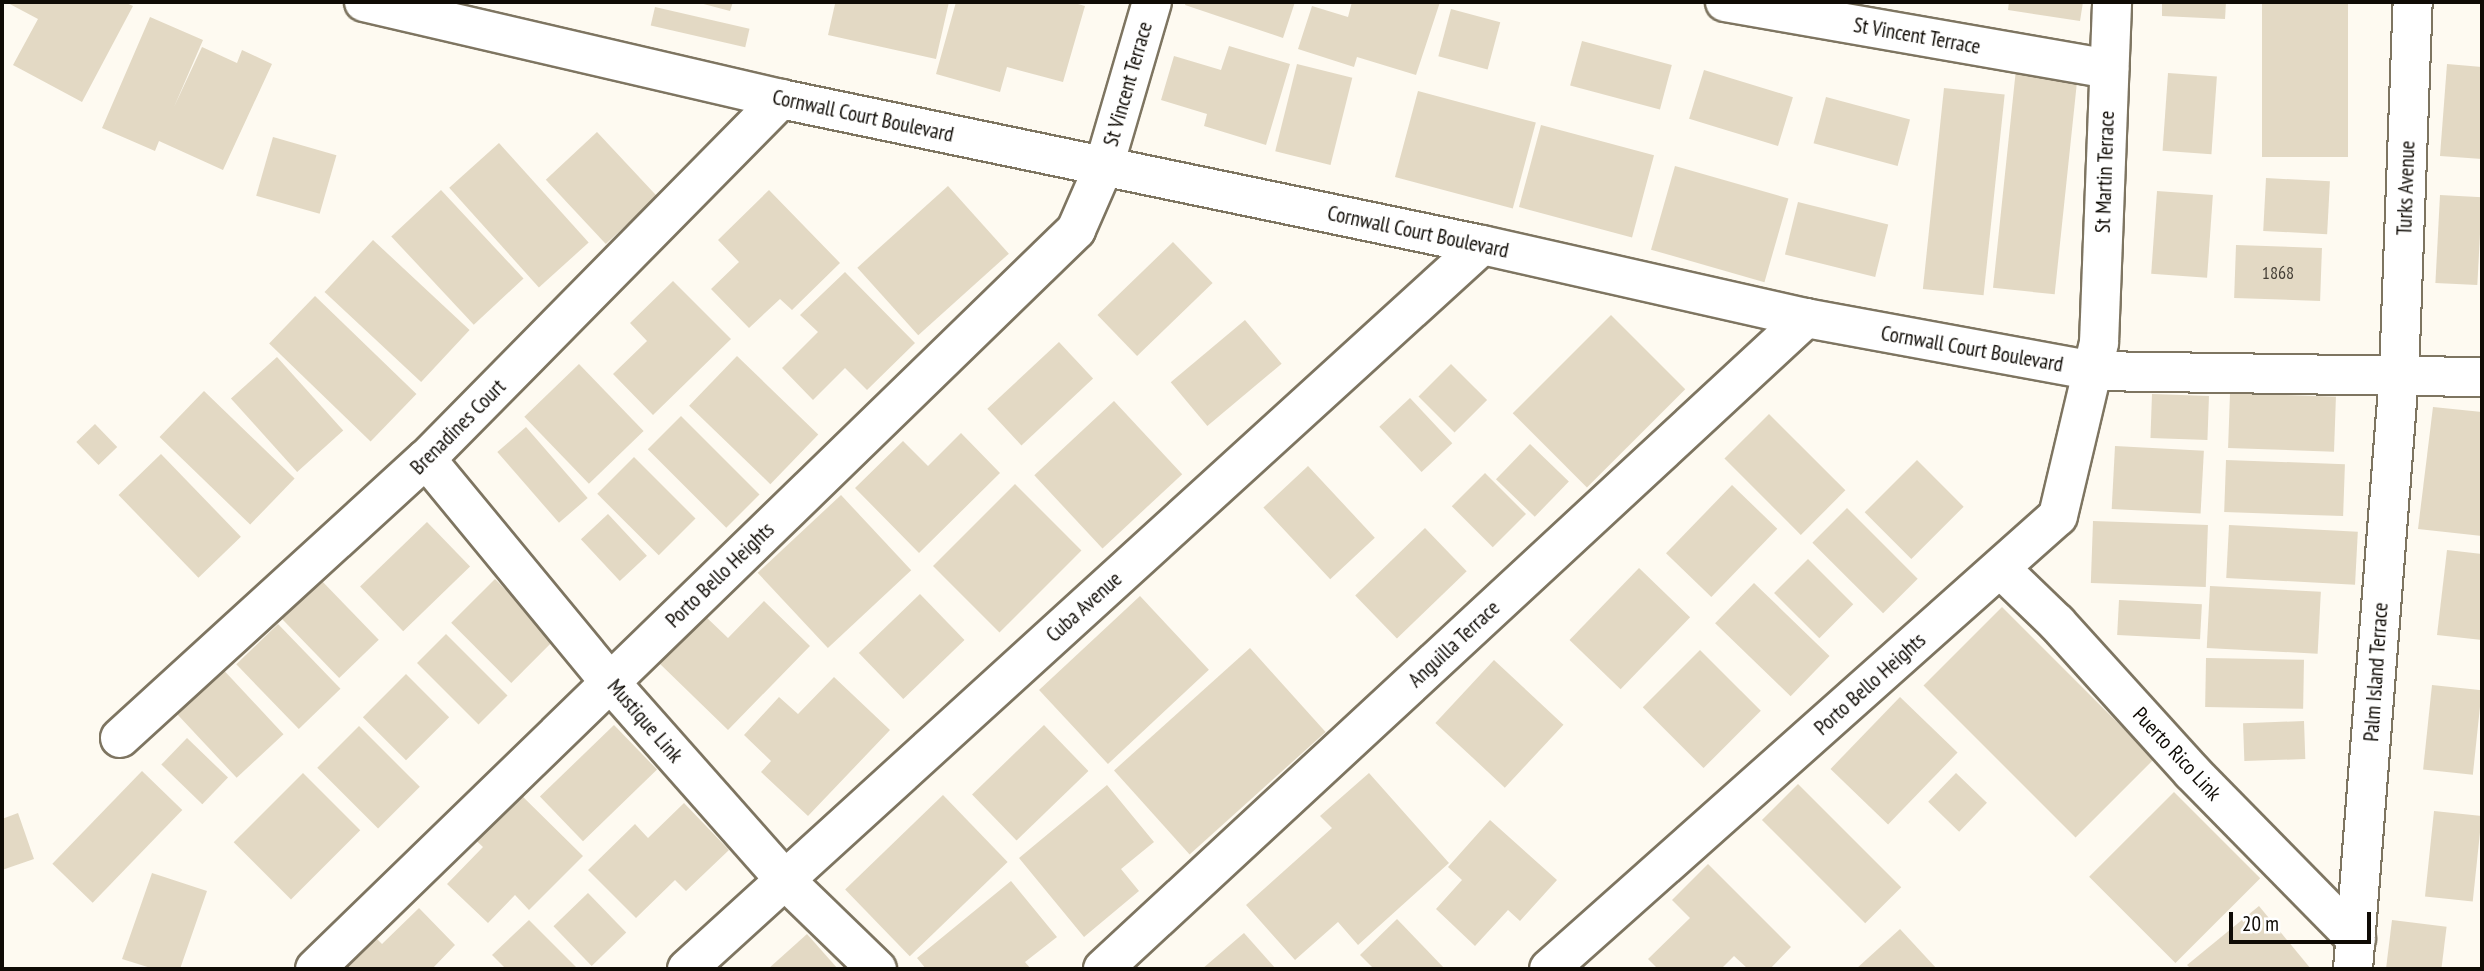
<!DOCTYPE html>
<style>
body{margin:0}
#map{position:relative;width:2484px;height:971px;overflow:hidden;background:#fefaf1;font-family:"PT Sans Narrow",sans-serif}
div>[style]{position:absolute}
.building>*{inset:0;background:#e3d9c4;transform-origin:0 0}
.roads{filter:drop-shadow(2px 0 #7e7561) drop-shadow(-2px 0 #7e7561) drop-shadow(0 2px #7e7561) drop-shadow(0 -2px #7e7561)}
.street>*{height:38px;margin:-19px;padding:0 19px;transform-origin:19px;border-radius:19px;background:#fff}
span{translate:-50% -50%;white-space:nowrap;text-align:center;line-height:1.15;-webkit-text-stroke:7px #fff;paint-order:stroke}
.number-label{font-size:18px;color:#443e35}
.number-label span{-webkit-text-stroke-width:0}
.street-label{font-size:21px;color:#0f0b05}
.frame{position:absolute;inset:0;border:4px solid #0f0b05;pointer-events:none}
.scale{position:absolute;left:2229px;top:912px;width:142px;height:32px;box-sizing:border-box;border:4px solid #0f0b05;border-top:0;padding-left:9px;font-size:21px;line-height:24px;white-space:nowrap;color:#0f0b05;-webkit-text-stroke:5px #fff;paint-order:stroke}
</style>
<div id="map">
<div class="building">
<i style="clip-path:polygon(6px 2px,124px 2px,133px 6px,82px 102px,13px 65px,38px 19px)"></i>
<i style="clip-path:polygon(696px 2px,733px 2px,730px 11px)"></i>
<i style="clip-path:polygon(829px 2px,949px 2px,936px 59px,828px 35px,835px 4px)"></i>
<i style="clip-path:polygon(956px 2px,1071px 2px,1085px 6px,1063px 82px,1007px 67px,1000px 92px,936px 74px)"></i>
<i style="clip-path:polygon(1186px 2px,1295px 2px,1283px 38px,1185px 5px)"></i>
<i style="clip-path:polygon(1352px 2px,1440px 2px,1416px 75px,1357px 57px,1354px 67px,1298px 49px,1312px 6px,1348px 17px)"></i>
<i style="clip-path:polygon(2009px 2px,2083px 2px,2080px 21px,2008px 10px)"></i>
<i style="clip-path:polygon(2162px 2px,2226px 2px,2225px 19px,2162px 16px)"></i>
<i style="left:2262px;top:2px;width:86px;height:155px"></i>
<i style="left:655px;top:7px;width:97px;height:19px;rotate:13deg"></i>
<i style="left:1451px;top:9px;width:51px;height:49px;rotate:15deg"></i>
<i style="clip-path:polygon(150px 17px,203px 40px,174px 107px,202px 47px,237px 63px,242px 50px,272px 64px,223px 170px,159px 141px,155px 151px,102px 128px)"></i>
<i style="left:1582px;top:41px;width:93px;height:46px;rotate:15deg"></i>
<i style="clip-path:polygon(1229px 46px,1290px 64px,1266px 145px,1204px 126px,1207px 114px,1161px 100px,1174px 56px,1221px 70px)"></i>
<i style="left:1297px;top:64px;width:57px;height:90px;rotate:14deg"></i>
<i style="clip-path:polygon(2447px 64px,2482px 67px,2482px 159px,2440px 156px)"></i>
<i style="left:2016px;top:69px;width:62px;height:220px;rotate:6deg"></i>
<i style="left:1704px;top:70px;width:93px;height:51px;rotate:17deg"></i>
<i style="left:2168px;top:73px;width:49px;height:78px;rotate:4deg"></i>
<i style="left:1944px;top:88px;width:61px;height:202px;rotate:6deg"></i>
<i style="left:1418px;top:91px;width:122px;height:89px;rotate:15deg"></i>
<i style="left:1826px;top:97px;width:87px;height:48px;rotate:15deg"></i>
<i style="left:1541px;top:125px;width:117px;height:85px;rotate:15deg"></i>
<i style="left:597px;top:132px;width:88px;height:70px;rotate:47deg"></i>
<i style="left:273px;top:137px;width:66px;height:61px;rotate:16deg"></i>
<i style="left:499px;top:143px;width:134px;height:67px;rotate:48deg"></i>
<i style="left:1675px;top:166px;width:118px;height:87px;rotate:16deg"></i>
<i style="left:2266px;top:178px;width:64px;height:53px;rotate:3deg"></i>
<i style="left:948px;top:186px;width:91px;height:122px;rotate:48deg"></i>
<i style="left:441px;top:190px;width:121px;height:68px;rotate:47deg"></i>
<i style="clip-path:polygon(769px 190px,840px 263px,792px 310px,780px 299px,749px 328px,711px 289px,739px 262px,718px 240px)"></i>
<i style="left:2157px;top:191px;width:56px;height:83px;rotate:4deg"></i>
<i style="left:2440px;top:195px;width:42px;height:88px;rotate:3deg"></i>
<i style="left:1798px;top:202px;width:93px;height:54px;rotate:14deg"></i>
<i style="left:373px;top:240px;width:132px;height:71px;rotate:43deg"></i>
<i style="left:1173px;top:242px;width:57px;height:105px;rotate:46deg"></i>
<i style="left:2236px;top:245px;width:86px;height:53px;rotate:2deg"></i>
<i style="clip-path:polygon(845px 272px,915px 343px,867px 390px,845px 368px,813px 400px,782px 368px,818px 332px,800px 315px)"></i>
<i style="clip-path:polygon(673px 281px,731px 339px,653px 415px,613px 374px,647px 341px,630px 323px)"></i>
<i style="left:315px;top:296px;width:141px;height:66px;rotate:44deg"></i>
<i style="left:1611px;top:315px;width:105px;height:139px;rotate:45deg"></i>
<i style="left:1245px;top:320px;width:57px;height:97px;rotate:50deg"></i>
<i style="left:1059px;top:342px;width:50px;height:98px;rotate:47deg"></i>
<i style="left:737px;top:356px;width:113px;height:69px;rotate:44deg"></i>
<i style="left:277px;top:357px;width:99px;height:62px;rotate:48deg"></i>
<i style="left:579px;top:364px;width:93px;height:76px;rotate:46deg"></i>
<i style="left:1451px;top:364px;width:51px;height:46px;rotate:45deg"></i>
<i style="left:204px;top:391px;width:126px;height:64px;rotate:44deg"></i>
<i style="left:2230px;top:393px;width:106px;height:55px;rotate:2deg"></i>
<i style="left:2152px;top:394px;width:57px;height:44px;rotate:2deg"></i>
<i style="left:1410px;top:398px;width:62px;height:42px;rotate:47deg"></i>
<i style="left:1114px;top:401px;width:100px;height:109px;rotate:47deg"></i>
<i style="clip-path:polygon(2433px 407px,2482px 412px,2482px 536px,2418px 529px)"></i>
<i style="left:1769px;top:414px;width:108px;height:63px;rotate:45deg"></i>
<i style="left:681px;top:416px;width:111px;height:47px;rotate:45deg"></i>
<i style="left:95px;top:424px;width:32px;height:26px;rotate:46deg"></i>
<i style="left:526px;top:427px;width:94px;height:38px;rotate:49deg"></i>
<i style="clip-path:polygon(961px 433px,1000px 473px,919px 553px,855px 488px,903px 441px,928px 466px)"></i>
<i style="left:1530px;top:444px;width:54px;height:49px;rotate:44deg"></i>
<i style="left:2115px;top:446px;width:89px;height:63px;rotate:3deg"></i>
<i style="left:161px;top:454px;width:115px;height:59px;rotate:46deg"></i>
<i style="left:634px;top:457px;width:87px;height:52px;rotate:45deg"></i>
<i style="left:1917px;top:460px;width:66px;height:74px;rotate:45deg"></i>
<i style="left:2226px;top:460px;width:119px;height:52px;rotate:2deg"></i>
<i style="left:1308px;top:466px;width:98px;height:61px;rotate:47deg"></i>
<i style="left:1485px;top:473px;width:58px;height:47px;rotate:45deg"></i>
<i style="left:1015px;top:484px;width:94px;height:116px;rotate:45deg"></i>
<i style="left:1732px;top:485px;width:63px;height:95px;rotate:44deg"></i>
<i style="left:841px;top:495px;width:103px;height:114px;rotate:47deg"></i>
<i style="left:1847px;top:508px;width:100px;height:49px;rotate:45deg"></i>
<i style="left:608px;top:514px;width:57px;height:37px;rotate:47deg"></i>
<i style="left:2093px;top:521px;width:115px;height:62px;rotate:2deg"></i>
<i style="left:427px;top:522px;width:62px;height:93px;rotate:46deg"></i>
<i style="left:2229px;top:525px;width:129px;height:53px;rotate:3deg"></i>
<i style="left:1425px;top:528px;width:60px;height:97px;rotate:46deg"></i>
<i style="clip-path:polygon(2447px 550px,2482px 554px,2482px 640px,2437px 635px)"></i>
<i style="left:1808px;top:559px;width:64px;height:48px;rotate:45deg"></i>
<i style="left:1639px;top:568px;width:71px;height:100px;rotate:44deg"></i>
<i style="left:319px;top:578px;width:86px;height:55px;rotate:46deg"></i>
<i style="left:495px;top:579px;width:85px;height:62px;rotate:45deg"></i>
<i style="left:1754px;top:583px;width:105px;height:56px;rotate:44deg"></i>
<i style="left:2210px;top:586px;width:111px;height:62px;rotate:3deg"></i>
<i style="left:920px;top:594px;width:64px;height:85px;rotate:46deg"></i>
<i style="left:1140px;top:596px;width:101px;height:138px;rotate:47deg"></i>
<i style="left:2119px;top:600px;width:83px;height:35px;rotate:3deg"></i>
<i style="clip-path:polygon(764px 601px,810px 646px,728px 730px,658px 662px,704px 615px,728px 638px)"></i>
<i style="left:2002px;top:607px;width:215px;height:111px;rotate:45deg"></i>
<i style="left:278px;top:624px;width:90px;height:58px;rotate:46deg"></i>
<i style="left:446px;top:634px;width:87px;height:41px;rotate:45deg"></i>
<i style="left:1250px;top:648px;width:113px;height:183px;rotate:48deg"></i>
<i style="left:1700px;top:650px;width:86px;height:81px;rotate:45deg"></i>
<i style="left:2206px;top:658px;width:98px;height:49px;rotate:1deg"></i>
<i style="left:1494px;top:660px;width:95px;height:86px;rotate:43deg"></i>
<i style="left:218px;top:664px;width:96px;height:64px;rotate:47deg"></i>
<i style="left:406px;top:674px;width:61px;height:61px;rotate:45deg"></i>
<i style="clip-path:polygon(834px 677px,890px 730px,808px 816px,761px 772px,771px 761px,744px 735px,779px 697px,798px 714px)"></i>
<i style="left:2432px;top:685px;width:50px;height:85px;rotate:6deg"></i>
<i style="left:1900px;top:697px;width:80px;height:100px;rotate:44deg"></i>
<i style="left:2304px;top:721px;width:38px;height:61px;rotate:88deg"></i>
<i style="left:614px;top:725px;width:62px;height:103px;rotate:46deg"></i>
<i style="left:1044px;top:725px;width:64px;height:100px;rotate:46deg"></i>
<i style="left:359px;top:726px;width:86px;height:59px;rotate:45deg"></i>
<i style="left:187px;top:738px;width:57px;height:37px;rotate:44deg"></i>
<i style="left:142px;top:771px;width:56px;height:129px;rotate:44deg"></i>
<i style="left:303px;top:773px;width:81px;height:98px;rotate:45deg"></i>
<i style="clip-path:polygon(1369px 773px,1449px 863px,1358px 945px,1338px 922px,1295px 960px,1246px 905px,1332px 828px,1320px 816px)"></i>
<i style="left:1956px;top:773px;width:43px;height:40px;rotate:44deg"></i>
<i style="left:1798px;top:784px;width:146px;height:51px;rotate:45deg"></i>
<i style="clip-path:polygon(1107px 785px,1154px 842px,1121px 869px,1139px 891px,1084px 937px,1019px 858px)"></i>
<i style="clip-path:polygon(514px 788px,583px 856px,529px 910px,515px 895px,488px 923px,447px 884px,483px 847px,469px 834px)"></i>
<i style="left:2174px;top:792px;width:122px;height:120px;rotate:45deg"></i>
<i style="left:943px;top:795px;width:93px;height:136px;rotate:46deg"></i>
<i style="clip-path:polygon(684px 803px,729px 850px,686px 891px,675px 880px,636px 918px,588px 870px,635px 824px,648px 838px)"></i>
<i style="left:2434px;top:811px;width:48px;height:86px;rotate:6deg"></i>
<i style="clip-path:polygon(18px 813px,34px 859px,2px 870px,2px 819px)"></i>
<i style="clip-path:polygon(1490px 820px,1557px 880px,1520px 921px,1508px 910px,1475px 946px,1436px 909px,1462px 880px,1448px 867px)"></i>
<i style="clip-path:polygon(1708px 864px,1791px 947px,1770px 969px,1748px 969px,1734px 956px,1721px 969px,1658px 969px,1648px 959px,1690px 918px,1672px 900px)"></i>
<i style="clip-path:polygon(152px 873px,207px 891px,180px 969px,154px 969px,122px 959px)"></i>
<i style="clip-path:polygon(1011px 881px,1057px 937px,1025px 962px,1031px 969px,926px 969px,917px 958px)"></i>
<i style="left:588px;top:893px;width:55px;height:48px;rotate:46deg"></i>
<i style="clip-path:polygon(2259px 906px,2311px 969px,2191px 969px,2187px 965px)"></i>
<i style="clip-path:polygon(419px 908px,455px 945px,432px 969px,324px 969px,366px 928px,382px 944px)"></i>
<i style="clip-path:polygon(1397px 919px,1445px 969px,1374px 969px,1360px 955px)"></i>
<i style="clip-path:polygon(529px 920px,578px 969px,506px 969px,492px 955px)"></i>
<i style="left:2392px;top:920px;width:55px;height:48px;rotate:7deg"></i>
<i style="clip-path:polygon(1900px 929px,1937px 969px,1856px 969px)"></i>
<i style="clip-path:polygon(1244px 933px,1276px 969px,1202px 969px)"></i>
<i style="clip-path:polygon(807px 934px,838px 969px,768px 969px)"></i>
</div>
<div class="roads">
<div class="street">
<i style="left:364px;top:2px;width:428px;rotate:13.1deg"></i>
<i style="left:781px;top:99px;width:716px;rotate:11.77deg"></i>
<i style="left:1482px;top:245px;width:332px;rotate:12.7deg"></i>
<i style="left:1806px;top:318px;width:293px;rotate:10.4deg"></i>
<i style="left:2094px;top:371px;width:388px;rotate:0.9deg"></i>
<i style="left:1725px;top:2px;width:390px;rotate:9.9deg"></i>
<i style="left:426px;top:459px;width:288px;rotate:50.5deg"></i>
<i style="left:609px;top:681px;width:266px;rotate:48.5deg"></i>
<i style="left:785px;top:880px;width:128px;rotate:44.1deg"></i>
<i style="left:2001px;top:569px;width:78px;rotate:44deg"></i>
<i style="left:2057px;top:623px;width:201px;rotate:47.8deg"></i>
<i style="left:2192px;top:772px;width:234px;rotate:45.5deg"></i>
<i style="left:120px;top:738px;width:414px;rotate:-42.4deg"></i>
<i style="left:426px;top:459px;width:506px;rotate:-45.4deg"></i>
<i style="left:315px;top:969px;width:1061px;rotate:-44.16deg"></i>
<i style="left:1076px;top:230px;width:70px;rotate:-66.4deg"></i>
<i style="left:1104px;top:166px;width:171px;rotate:-73.7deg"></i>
<i style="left:687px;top:969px;width:1075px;rotate:-42.32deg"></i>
<i style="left:1103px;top:969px;width:958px;rotate:-42.8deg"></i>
<i style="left:1549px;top:969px;width:681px;rotate:-41.67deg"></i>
<i style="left:2058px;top:516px;width:178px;rotate:-76.7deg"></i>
<i style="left:2099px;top:343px;width:341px;rotate:-87.8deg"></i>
<i style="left:2353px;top:969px;width:596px;rotate:-85.57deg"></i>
<i style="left:2399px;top:375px;width:373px;rotate:-87.9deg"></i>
</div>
</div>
<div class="number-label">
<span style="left:2278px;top:273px">1868</span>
</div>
<div class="street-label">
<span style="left:1917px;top:36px;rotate:10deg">St Vincent Terrace</span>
<span style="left:1128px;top:84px;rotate:-74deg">St Vincent Terrace</span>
<span style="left:863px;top:116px;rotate:12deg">Cornwall Court Boulevard</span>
<span style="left:2105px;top:172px;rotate:-88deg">St Martin Terrace</span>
<span style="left:2406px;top:188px;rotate:-88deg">Turks Avenue</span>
<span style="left:1418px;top:232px;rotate:12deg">Cornwall Court Boulevard</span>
<span style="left:1972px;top:349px;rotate:10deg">Cornwall Court Boulevard</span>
<span style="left:458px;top:427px;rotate:-45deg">Brenadines Court</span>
<span style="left:720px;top:575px;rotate:-44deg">Porto Bello Heights</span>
<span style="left:1084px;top:607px;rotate:-42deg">Cuba Avenue</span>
<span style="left:1454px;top:644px;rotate:-43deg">Anguilla Terrace</span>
<span style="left:2376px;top:672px;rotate:-86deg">Palm Island Terrace</span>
<span style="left:1870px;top:684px;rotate:-42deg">Porto Bello Heights</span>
<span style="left:645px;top:721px;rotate:49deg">Mustique Link</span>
<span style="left:2177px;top:754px;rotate:47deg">Puerto Rico Link</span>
</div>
<div class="frame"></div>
<div class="scale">20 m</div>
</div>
